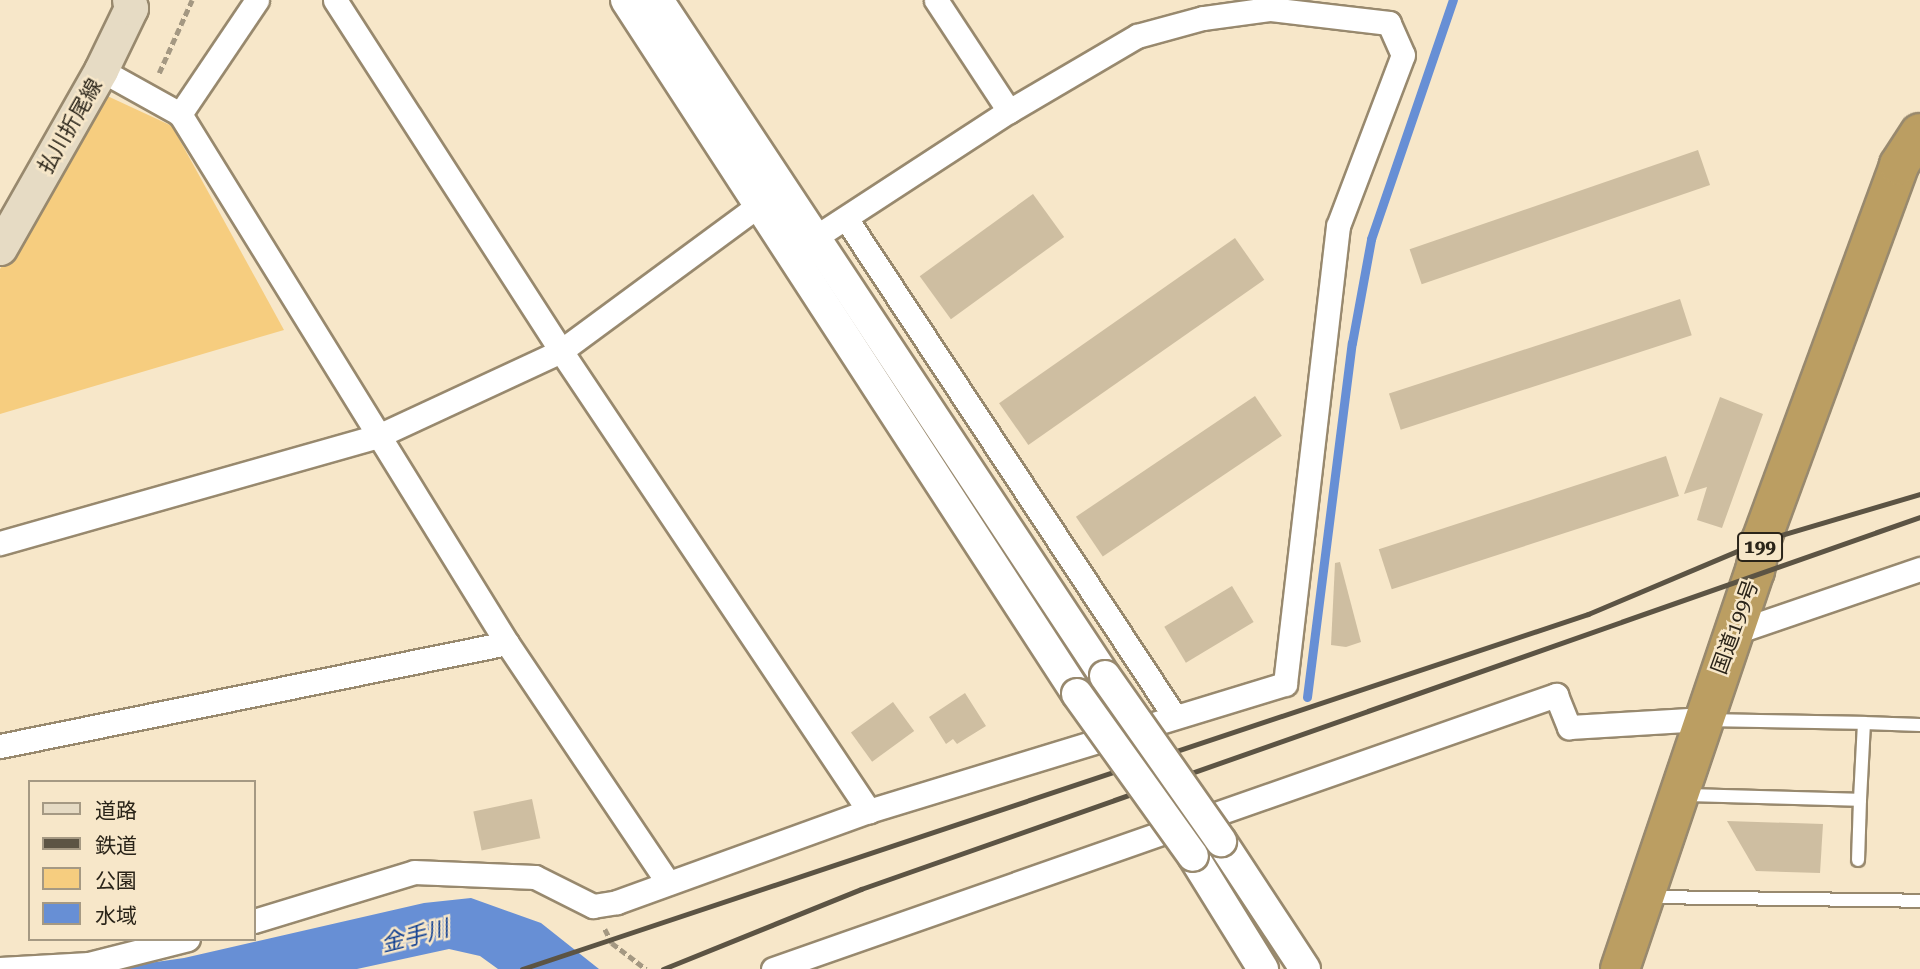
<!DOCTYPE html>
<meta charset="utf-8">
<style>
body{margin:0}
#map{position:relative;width:1920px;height:969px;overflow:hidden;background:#f7e7c9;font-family:"Roboto Serif","Noto Sans JP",serif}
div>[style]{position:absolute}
.green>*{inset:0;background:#f6cd7f}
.water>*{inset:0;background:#678fd5}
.stream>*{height:9px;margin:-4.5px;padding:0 4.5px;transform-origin:4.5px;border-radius:4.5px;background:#678fd5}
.building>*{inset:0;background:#cebea1;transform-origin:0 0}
.path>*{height:4.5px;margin-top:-2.25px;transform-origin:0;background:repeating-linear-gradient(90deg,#a49882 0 7px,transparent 0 10.5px)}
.roads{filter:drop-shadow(2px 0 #98896e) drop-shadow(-2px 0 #98896e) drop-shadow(0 2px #98896e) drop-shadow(0 -2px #98896e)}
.service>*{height:12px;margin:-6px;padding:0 6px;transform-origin:6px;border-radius:6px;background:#fff}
.minor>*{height:23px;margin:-11.5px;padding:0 11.5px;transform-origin:11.5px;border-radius:11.5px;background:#fff}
.tertiary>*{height:30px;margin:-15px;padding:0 15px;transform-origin:15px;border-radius:15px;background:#fff}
.secondary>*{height:33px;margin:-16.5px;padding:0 16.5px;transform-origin:16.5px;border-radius:16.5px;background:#e6dbc4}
.trunk>*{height:38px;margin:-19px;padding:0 19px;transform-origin:19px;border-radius:19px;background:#bb9e62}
.rail>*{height:5px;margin:-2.5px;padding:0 2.5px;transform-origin:2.5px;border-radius:2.5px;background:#5c5444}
.bridges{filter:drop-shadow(2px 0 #98896e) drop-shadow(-2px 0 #98896e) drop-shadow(0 2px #98896e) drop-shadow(0 -2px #98896e)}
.tertiary-bridge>*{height:30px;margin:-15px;padding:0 15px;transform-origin:15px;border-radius:15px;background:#fff}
span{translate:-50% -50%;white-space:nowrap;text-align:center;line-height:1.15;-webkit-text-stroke:5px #f7e7c9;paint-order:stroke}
.shield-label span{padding:2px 5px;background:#f7e7c9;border:2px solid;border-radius:5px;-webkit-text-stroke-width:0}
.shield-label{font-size:19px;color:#2a2419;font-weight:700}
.street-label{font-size:21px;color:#2a2419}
.water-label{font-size:23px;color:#114092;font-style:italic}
.legend{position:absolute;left:28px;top:780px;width:228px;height:161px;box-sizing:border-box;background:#f7e7c9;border:2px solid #a59983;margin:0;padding:9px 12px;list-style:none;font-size:21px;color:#2a2419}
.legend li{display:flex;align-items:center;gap:14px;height:35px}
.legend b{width:35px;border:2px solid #a59983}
</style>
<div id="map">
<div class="green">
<i style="clip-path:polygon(103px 94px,172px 126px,284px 330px,0 414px,0 269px)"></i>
</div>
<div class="water">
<i style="clip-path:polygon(471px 898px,541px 923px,599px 969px,498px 969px,480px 956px,449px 949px,357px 969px,107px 969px,184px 958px,424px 903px)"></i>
</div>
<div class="stream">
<i style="left:1307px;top:697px;width:357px;rotate:-82.8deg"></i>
<i style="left:1352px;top:343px;width:106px;rotate:-79.6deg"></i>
<i style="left:1371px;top:239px;width:253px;rotate:-71.1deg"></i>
</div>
<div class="building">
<i style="left:1698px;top:150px;width:37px;height:305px;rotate:71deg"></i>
<i style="left:1033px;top:194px;width:53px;height:140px;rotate:54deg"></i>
<i style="left:1235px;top:238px;width:51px;height:288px;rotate:55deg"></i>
<i style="left:1680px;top:299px;width:38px;height:306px;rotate:72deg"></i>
<i style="left:1255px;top:396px;width:48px;height:216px;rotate:56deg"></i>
<i style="clip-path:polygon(1720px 397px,1763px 414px,1722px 528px,1697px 520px,1707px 487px,1684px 494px)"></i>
<i style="left:1666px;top:456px;width:42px;height:302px;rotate:72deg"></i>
<i style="clip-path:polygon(1340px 562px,1361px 642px,1346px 647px,1331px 645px,1335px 563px)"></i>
<i style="left:1232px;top:586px;width:42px;height:79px;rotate:59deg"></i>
<i style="clip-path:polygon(965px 693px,986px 726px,957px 744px,953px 739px,946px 744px,929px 717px)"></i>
<i style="left:893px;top:702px;width:36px;height:52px;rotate:54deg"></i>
<i style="left:532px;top:799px;width:40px;height:60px;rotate:78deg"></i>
<i style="clip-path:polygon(1727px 821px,1823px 824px,1820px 873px,1756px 871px)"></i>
</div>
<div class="path">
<i style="left:159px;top:73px;width:80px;rotate:-65.7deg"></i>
<i style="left:605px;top:929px;width:16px;rotate:63deg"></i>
<i style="left:612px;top:943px;width:43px;rotate:37.4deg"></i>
</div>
<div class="roads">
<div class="service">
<i style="left:1711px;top:720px;width:153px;rotate:1.1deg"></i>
<i style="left:1864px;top:723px;width:77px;rotate:93deg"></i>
<i style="left:1864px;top:723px;width:56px;rotate:2deg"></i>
<i style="left:1685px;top:795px;width:175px;rotate:1.6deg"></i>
<i style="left:1860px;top:800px;width:60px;rotate:91.9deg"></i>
<i style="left:1650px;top:897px;width:270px;rotate:0.8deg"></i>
</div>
<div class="minor">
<i style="left:257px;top:0;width:138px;rotate:124deg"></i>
<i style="left:180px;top:114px;width:622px;rotate:58.28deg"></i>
<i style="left:507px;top:643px;width:287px;rotate:56.1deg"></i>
<i style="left:335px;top:0;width:417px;rotate:57.2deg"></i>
<i style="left:561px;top:351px;width:554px;rotate:56.2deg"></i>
<i style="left:936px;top:0;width:133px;rotate:56.7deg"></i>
<i style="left:101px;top:70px;width:90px;rotate:29.1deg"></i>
<i style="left:847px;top:220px;width:595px;rotate:56.58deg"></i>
<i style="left:0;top:543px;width:393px;rotate:-15.8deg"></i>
<i style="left:378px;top:436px;width:202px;rotate:-24.9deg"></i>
<i style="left:561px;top:351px;width:261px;rotate:-36.4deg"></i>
<i style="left:1733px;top:633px;width:198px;rotate:-18.9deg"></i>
<i style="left:0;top:746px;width:517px;rotate:-11.48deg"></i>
<i style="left:254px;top:921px;width:167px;rotate:-17deg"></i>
<i style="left:414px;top:872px;width:121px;rotate:2.4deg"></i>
<i style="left:535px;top:877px;width:65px;rotate:26.6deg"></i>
<i style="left:593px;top:906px;width:24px;rotate:-9deg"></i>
<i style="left:617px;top:902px;width:268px;rotate:-19.9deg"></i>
<i style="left:869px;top:811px;width:435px;rotate:-17deg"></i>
<i style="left:1285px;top:684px;width:461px;rotate:-83.4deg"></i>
<i style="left:1338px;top:226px;width:183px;rotate:-69.2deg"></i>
<i style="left:1403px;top:55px;width:35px;rotate:-114deg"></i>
<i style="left:1389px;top:23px;width:121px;rotate:-173.3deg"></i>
<i style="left:1269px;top:9px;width:67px;rotate:172.2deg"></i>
<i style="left:1203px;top:18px;width:68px;rotate:164.7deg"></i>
<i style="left:1137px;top:36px;width:148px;rotate:149.6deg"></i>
<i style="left:1009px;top:111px;width:230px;rotate:146.9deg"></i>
<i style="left:0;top:969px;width:89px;rotate:-3.2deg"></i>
<i style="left:89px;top:964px;width:102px;rotate:-14.2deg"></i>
<i style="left:773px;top:969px;width:830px;rotate:-19.29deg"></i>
<i style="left:1556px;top:695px;width:35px;rotate:68deg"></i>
<i style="left:1569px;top:727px;width:134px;rotate:-3.4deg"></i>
</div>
<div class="tertiary">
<i style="left:626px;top:0;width:828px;rotate:56.98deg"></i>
<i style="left:658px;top:0;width:810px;rotate:56.53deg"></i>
<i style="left:1221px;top:841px;width:153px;rotate:56.7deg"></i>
<i style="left:1193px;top:856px;width:133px;rotate:58.2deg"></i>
</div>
<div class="secondary">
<i style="left:0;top:248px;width:205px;rotate:-60.4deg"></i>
<i style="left:101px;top:70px;width:69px;rotate:-64.2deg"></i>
<i style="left:131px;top:8px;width:8px;rotate:-104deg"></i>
</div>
<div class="trunk">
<i style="left:1620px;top:969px;width:420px;rotate:-71.3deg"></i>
<i style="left:1755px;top:571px;width:31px;rotate:-79deg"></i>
<i style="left:1761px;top:541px;width:401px;rotate:-69.8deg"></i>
<i style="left:1899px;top:165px;width:38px;rotate:-57deg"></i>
</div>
</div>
<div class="rail">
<i style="left:522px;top:969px;width:1124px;rotate:-18.42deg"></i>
<i style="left:1588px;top:614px;width:188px;rotate:-22.9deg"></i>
<i style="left:1761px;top:541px;width:166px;rotate:-16.5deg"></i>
<i style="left:663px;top:969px;width:214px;rotate:-22deg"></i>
<i style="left:861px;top:889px;width:1122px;rotate:-19.36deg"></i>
</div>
<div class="bridges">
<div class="tertiary-bridge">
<i style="left:1105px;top:676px;width:202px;rotate:54.9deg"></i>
<i style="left:1077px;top:694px;width:199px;rotate:54.4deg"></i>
</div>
</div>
<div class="shield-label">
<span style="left:1760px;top:547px">199</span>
</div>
<div class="street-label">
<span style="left:70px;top:126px;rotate:-60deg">払川折尾線</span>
<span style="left:1735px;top:627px;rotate:-70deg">国道199号</span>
</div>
<div class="water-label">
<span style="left:415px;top:937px;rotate:-14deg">金手川</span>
</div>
<ul class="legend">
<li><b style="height:9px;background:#e6dbc4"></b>道路</li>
<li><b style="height:9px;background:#5c5444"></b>鉄道</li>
<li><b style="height:19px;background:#f6cd7f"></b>公園</li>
<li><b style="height:19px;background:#678fd5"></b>水域</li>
</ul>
</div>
